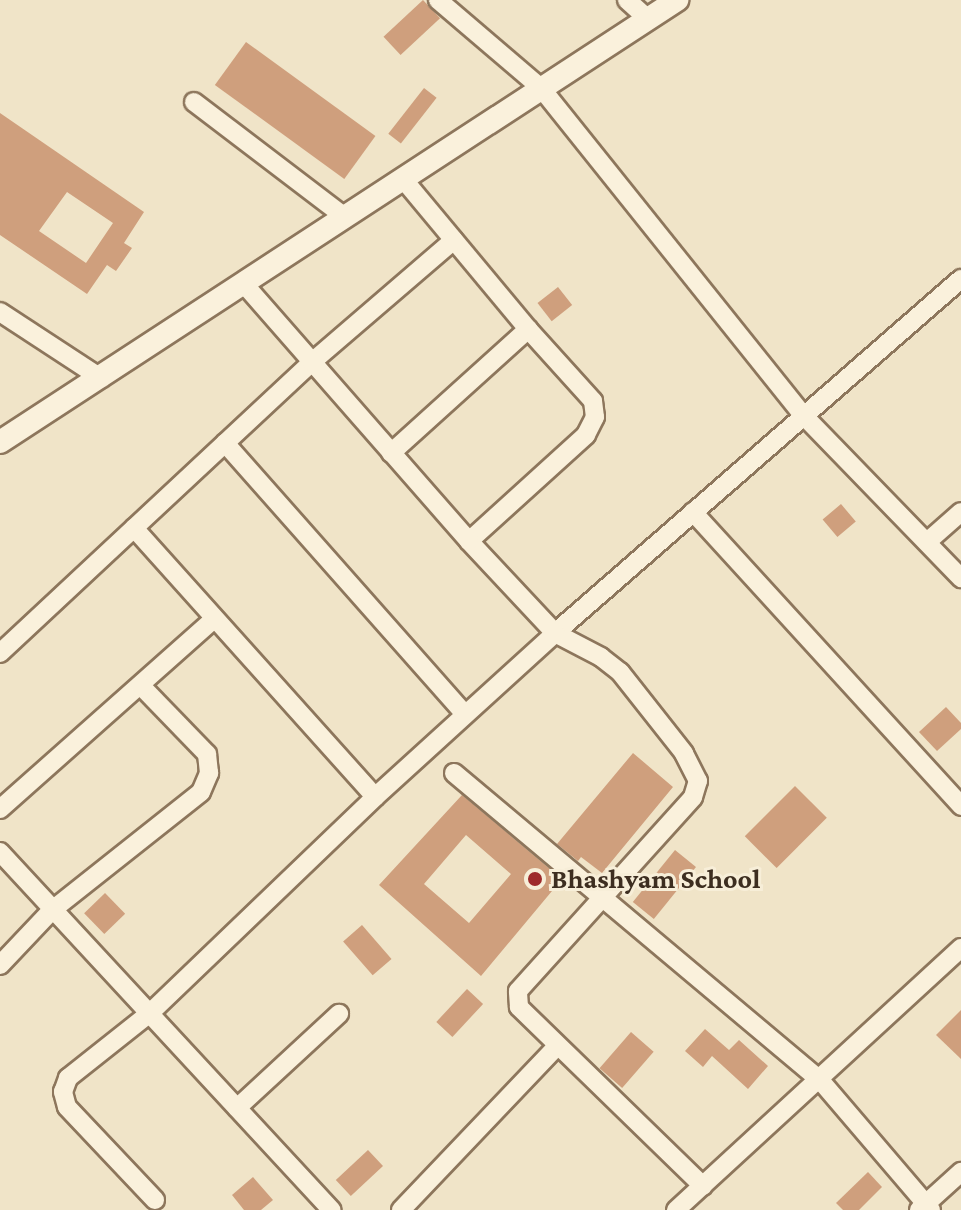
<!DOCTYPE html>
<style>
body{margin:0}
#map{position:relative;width:961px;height:1210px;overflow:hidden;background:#f0e4c8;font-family:"Crimson Pro",serif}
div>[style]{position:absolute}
.building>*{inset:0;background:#cf9f7d;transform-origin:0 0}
.roads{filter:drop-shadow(2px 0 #8d765c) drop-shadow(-2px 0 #8d765c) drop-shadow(0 2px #8d765c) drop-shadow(0 -2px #8d765c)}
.minor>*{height:18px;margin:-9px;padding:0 9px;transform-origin:9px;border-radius:9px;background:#faf1dc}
.tertiary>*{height:22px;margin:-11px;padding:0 11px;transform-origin:11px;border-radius:11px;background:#faf1dc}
.dots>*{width:22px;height:22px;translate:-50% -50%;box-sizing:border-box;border:4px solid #f7eed8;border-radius:50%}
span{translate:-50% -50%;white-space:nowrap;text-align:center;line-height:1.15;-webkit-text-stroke:6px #f7eed8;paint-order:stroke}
.poi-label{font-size:28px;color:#3d2e20;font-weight:700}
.left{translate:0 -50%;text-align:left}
</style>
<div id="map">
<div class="building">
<i style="left:423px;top:0;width:25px;height:54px;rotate:47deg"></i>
<i style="left:246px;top:42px;width:160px;height:53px;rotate:36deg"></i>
<i style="left:424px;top:88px;width:16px;height:58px;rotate:38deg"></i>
<i style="clip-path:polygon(evenodd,0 113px,144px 212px,124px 243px,132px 248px,116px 271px,107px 265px,87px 294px,0 235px,0 113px,67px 192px,113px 223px,86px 263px,39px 231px,67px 192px)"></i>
<i style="left:558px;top:287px;width:23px;height:26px;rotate:52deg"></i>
<i style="left:841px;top:504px;width:23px;height:24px;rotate:50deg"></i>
<i style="clip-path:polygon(946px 707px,961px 723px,961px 729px,937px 751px,919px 732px)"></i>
<i style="clip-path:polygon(633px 753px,673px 787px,602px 873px,581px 857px,578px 861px,557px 844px)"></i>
<i style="left:795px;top:786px;width:45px;height:71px;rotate:45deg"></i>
<i style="clip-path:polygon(evenodd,462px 795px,562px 879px,481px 976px,379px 885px,462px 795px,466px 835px,511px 874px,469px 923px,424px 884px,466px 835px)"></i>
<i style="left:675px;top:850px;width:27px;height:67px;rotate:39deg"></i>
<i style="left:105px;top:893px;width:29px;height:29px;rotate:46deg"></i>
<i style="left:362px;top:925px;width:45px;height:25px;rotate:49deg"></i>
<i style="left:467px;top:989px;width:22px;height:45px;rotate:43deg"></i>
<i style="clip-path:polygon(961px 1010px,961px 1059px,936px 1035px)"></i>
<i style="clip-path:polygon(705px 1029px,729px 1050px,739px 1040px,768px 1066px,748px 1089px,712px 1056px,703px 1067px,685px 1051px)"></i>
<i style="left:631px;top:1032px;width:30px;height:48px;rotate:41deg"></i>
<i style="left:368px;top:1150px;width:22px;height:44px;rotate:47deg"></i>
<i style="clip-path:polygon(868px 1172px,882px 1187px,859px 1210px,843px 1210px,836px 1203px)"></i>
<i style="clip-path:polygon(253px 1177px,273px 1200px,261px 1210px,244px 1210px,232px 1195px)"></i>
</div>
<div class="roads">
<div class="minor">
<i style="left:438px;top:0;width:135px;rotate:40.5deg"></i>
<i style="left:541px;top:88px;width:420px;rotate:51.3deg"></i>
<i style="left:804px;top:416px;width:226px;rotate:45.9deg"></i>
<i style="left:627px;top:0;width:28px;rotate:42deg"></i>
<i style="left:194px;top:102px;width:190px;rotate:37.3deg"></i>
<i style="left:403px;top:179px;width:195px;rotate:50.2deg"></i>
<i style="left:528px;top:329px;width:97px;rotate:47.9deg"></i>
<i style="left:593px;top:401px;width:16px;rotate:83deg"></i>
<i style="left:595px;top:417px;width:20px;rotate:117deg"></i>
<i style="left:586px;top:435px;width:158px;rotate:137.8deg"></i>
<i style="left:0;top:312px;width:121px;rotate:33.2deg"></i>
<i style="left:225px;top:443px;width:362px;rotate:48.5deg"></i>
<i style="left:391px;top:453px;width:185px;rotate:-42.1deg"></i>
<i style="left:693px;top:512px;width:398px;rotate:47.6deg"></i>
<i style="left:134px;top:528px;width:361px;rotate:48.1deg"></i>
<i style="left:927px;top:542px;width:45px;rotate:-41.4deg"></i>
<i style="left:0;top:653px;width:427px;rotate:-43deg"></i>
<i style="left:312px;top:362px;width:187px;rotate:-40.7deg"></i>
<i style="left:454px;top:773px;width:478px;rotate:40deg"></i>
<i style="left:820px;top:1080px;width:171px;rotate:49.5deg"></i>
<i style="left:0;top:809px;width:286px;rotate:-41.6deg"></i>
<i style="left:0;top:852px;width:488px;rotate:47.2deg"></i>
<i style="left:0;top:965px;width:74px;rotate:-46.6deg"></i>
<i style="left:51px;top:911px;width:191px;rotate:-38.4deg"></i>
<i style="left:201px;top:792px;width:21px;rotate:-67deg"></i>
<i style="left:209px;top:773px;width:19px;rotate:-96deg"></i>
<i style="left:207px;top:754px;width:95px;rotate:-134.1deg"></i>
<i style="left:237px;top:1108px;width:139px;rotate:-42.7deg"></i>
<i style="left:703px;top:1186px;width:257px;rotate:-135.8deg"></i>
<i style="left:519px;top:1007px;width:16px;rotate:-94deg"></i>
<i style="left:518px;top:991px;width:261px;rotate:-47.9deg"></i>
<i style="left:693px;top:797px;width:17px;rotate:-73deg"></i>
<i style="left:698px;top:781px;width:31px;rotate:-117deg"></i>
<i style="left:684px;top:753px;width:103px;rotate:-128.3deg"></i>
<i style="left:620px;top:672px;width:24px;rotate:-142deg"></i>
<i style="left:601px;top:657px;width:52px;rotate:-152.4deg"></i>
<i style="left:555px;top:633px;width:539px;rotate:-41.09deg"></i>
<i style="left:155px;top:1200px;width:128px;rotate:-133.4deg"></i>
<i style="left:67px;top:1107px;width:16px;rotate:-105deg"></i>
<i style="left:63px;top:1092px;width:15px;rotate:-70deg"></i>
<i style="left:68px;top:1078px;width:105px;rotate:-38.4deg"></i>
<i style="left:150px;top:1013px;width:312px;rotate:-43.8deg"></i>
<i style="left:375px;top:797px;width:244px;rotate:-42.3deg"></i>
<i style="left:555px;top:633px;width:126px;rotate:-133.1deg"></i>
<i style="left:469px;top:541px;width:343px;rotate:-131.2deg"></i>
<i style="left:401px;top:1210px;width:226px;rotate:-46.4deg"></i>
<i style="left:676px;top:1210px;width:387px;rotate:-42.6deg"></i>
<i style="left:919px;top:1210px;width:57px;rotate:-42.1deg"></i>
</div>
<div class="tertiary">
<i style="left:0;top:442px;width:809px;rotate:-33.14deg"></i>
</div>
</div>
<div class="dots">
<i style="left:535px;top:879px;background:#9e2a2b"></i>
</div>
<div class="poi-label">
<span class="left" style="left:551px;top:879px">Bhashyam School</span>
</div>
</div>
